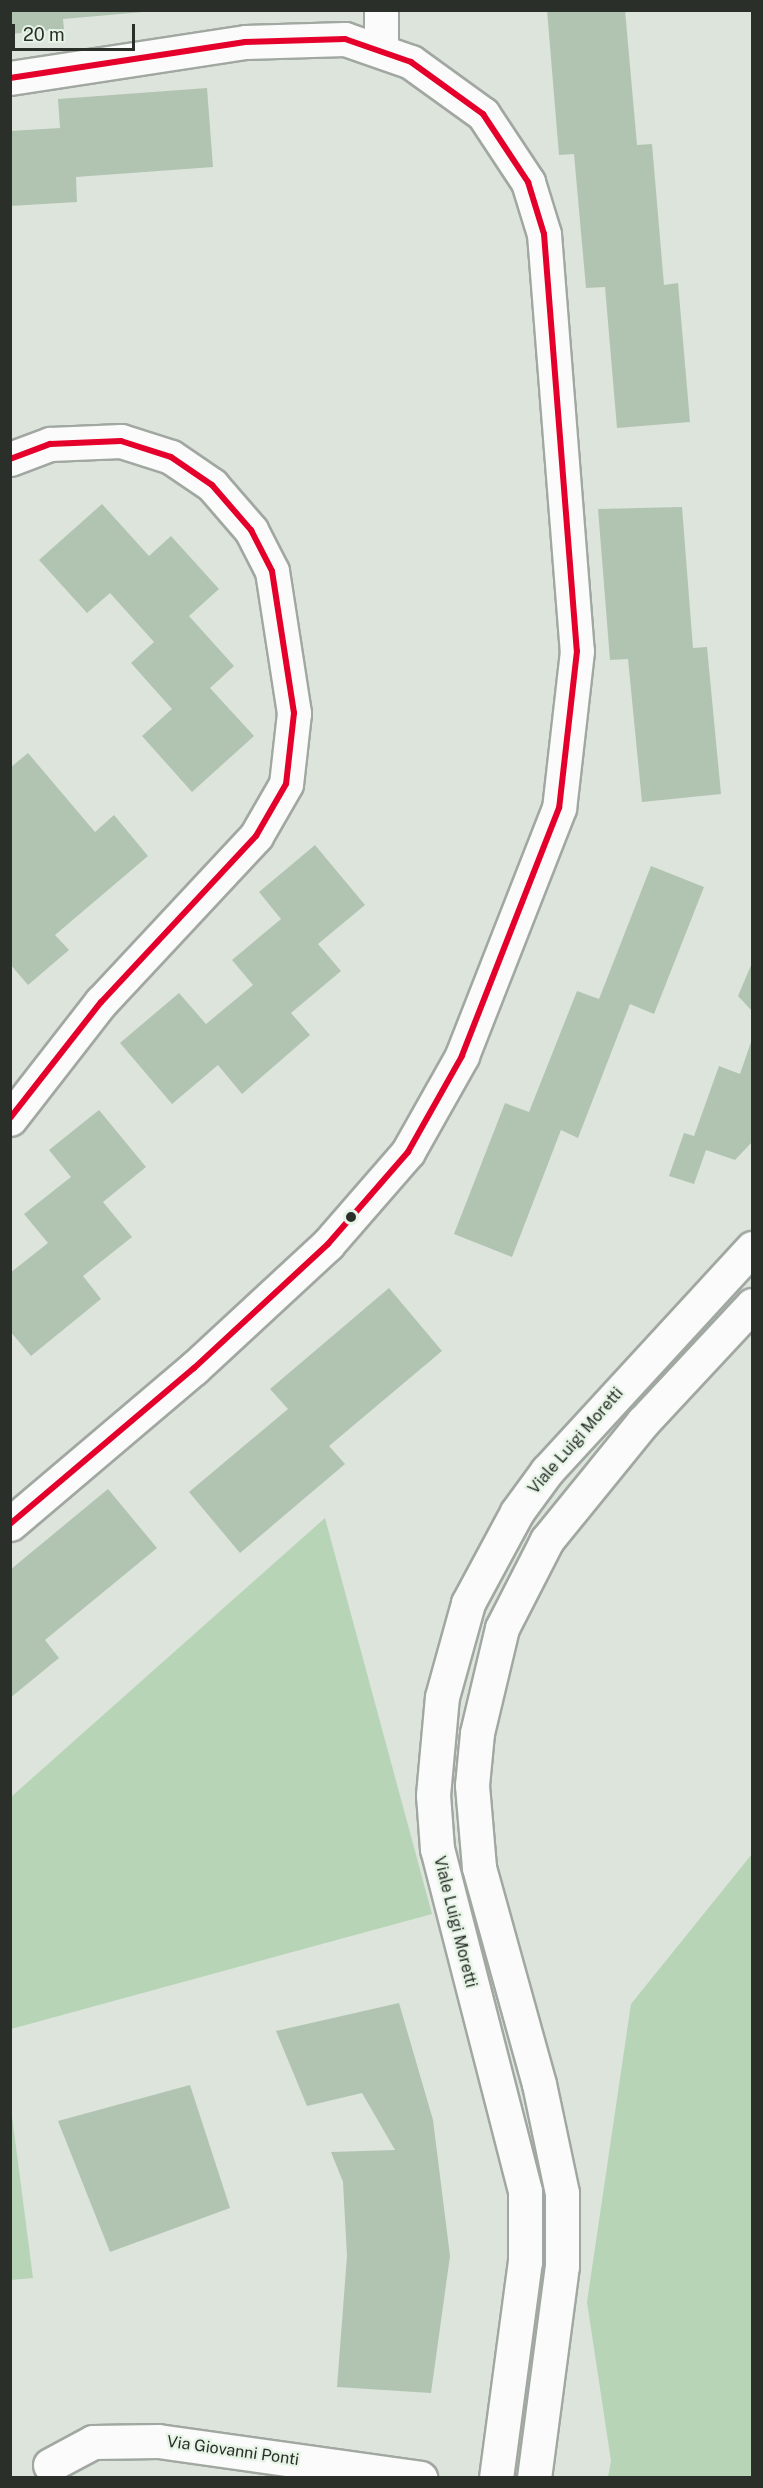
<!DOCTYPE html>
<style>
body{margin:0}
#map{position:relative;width:763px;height:2488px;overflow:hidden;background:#dce4dc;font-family:"Public Sans",sans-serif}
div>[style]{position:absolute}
.green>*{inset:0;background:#b7d4b7}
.building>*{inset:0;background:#b1c4b2}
.roads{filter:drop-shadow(2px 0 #a1a7a1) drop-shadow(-2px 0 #a1a7a1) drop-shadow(0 2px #a1a7a1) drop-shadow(0 -2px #a1a7a1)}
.minor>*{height:33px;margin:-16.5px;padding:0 16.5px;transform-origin:16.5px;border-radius:16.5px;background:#fafbfa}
.bus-1>*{height:6px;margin:-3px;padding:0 3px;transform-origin:3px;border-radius:3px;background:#e4002b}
.dots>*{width:16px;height:16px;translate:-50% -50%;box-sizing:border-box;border:3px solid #e6f4e6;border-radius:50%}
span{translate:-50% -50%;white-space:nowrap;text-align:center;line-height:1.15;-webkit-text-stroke:4.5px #e6f4e6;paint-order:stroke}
.street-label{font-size:16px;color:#2a2f2a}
.frame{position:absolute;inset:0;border:12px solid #2a2f2a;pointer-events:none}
.scale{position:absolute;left:12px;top:24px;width:123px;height:27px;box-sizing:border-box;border:3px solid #2a2f2a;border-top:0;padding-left:8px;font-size:18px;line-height:21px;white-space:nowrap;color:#2a2f2a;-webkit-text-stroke:4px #e6f4e6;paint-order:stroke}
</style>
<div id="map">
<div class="green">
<i style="clip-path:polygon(325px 1518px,432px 1914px,11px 2029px,11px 1797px)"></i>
<i style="clip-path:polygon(752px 1854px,752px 2477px,608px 2477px,611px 2461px,587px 2302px,631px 2004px)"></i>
<i style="clip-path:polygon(10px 2101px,33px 2278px,11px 2280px,10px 2280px)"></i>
</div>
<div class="building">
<i style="clip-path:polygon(10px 10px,143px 10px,143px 12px,63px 19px,64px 29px,10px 34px)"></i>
<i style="clip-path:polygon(547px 10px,625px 10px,637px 145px,652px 144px,664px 285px,678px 283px,690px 422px,617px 428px,605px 287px,586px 288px,574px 154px,559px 155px)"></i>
<i style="clip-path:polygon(207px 88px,213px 167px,76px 177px,77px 202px,10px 206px,10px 131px,60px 128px,58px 99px)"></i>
<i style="clip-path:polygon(102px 504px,149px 556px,171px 536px,219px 589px,189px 616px,234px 666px,210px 688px,254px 736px,192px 792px,142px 736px,172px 709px,131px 663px,154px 642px,110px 593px,87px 613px,39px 560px)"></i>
<i style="clip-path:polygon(682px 507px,693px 648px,707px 647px,721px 794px,642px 802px,628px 659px,610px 660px,598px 509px)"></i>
<i style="clip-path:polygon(28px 753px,95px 832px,114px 815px,148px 856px,55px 935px,69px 950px,28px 985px,10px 964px,10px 768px)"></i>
<i style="clip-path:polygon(315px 845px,365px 905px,318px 944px,341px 971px,291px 1013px,310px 1035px,242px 1094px,218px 1065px,172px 1104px,120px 1043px,179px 993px,206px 1024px,253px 985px,232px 960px,281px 919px,259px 892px)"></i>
<i style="clip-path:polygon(651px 866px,704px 887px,654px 1014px,630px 1004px,578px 1138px,561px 1130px,512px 1257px,454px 1234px,505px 1103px,529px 1112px,577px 991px,599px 999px)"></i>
<i style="clip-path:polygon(752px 963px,752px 1011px,738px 996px)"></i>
<i style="clip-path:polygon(752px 1039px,752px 1142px,735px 1160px,706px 1150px,694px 1184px,669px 1176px,684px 1133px,694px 1136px,719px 1066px,740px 1074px)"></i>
<i style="clip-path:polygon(99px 1110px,146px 1167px,103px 1202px,132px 1237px,83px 1276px,101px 1299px,31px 1356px,10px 1331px,10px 1273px,48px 1243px,24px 1214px,71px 1177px,49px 1150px)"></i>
<i style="clip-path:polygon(389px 1288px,442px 1351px,329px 1446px,345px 1464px,240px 1553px,189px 1492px,288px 1409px,270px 1389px)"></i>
<i style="clip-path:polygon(108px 1489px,157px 1548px,45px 1640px,59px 1658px,10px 1698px,10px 1570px)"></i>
<i style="clip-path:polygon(399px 2003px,433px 2120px,450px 2256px,431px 2393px,337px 2387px,347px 2256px,343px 2182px,331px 2152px,395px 2150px,362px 2093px,307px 2106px,276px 2031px)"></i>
<i style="clip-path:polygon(190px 2085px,230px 2208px,110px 2252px,58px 2121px)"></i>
</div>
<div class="roads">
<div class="minor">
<i style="left:381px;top:10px;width:38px;rotate:90deg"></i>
<i style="left:10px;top:78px;width:238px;rotate:-8.7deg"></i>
<i style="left:245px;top:42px;width:100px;rotate:-1.7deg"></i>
<i style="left:345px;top:39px;width:70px;rotate:19.2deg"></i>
<i style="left:411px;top:62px;width:89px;rotate:35.8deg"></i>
<i style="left:483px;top:114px;width:82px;rotate:56.5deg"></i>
<i style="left:528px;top:182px;width:54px;rotate:72.9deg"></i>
<i style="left:544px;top:234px;width:418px;rotate:85.5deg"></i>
<i style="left:577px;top:651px;width:158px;rotate:96.5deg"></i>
<i style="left:559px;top:808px;width:266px;rotate:111.4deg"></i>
<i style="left:462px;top:1056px;width:110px;rotate:119.4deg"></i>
<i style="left:408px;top:1152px;width:122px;rotate:131deg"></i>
<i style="left:328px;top:1244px;width:183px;rotate:137.2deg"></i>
<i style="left:194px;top:1368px;width:241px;rotate:139.7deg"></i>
<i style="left:10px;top:459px;width:43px;rotate:-20.6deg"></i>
<i style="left:50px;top:444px;width:71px;rotate:-2.4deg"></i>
<i style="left:121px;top:441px;width:52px;rotate:17.7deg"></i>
<i style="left:171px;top:457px;width:50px;rotate:34.3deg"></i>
<i style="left:212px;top:485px;width:60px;rotate:49.1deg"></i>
<i style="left:251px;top:530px;width:46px;rotate:62.9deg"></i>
<i style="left:272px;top:571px;width:144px;rotate:81.2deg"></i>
<i style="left:294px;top:713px;width:71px;rotate:96.4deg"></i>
<i style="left:286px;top:784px;width:60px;rotate:120deg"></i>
<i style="left:256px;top:836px;width:227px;rotate:133deg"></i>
<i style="left:101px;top:1002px;width:148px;rotate:127.9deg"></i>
<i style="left:50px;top:2465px;width:49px;rotate:-28.1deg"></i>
<i style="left:93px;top:2442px;width:65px;rotate:-0.9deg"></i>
<i style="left:158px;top:2441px;width:265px;rotate:8deg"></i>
<i style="left:496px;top:2478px;width:218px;rotate:-82.4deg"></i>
<i style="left:525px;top:2262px;width:71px;rotate:-90deg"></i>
<i style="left:525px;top:2191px;width:353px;rotate:-104.4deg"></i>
<i style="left:437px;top:1849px;width:54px;rotate:-94.2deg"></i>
<i style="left:433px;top:1795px;width:98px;rotate:-84.8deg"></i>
<i style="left:442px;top:1697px;width:98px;rotate:-74.5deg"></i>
<i style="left:468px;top:1603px;width:103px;rotate:-61.7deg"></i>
<i style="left:517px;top:1512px;width:51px;rotate:-53.8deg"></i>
<i style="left:547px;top:1471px;width:303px;rotate:-47.4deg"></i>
<i style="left:534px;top:2478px;width:214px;rotate:-82.5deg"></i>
<i style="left:562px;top:2266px;width:73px;rotate:-90deg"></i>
<i style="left:562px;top:2193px;width:111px;rotate:-101.9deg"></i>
<i style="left:539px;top:2084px;width:225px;rotate:-105.5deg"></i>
<i style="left:479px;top:1867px;width:82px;rotate:-94.9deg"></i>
<i style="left:472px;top:1785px;width:52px;rotate:-84.5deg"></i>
<i style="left:477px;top:1733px;width:108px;rotate:-76.6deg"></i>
<i style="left:502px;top:1628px;width:99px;rotate:-62.9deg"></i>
<i style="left:547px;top:1540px;width:152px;rotate:-50.9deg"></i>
<i style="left:643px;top:1422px;width:160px;rotate:-47deg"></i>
</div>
</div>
<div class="bus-1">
<i style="left:10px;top:78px;width:238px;rotate:-8.7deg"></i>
<i style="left:245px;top:42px;width:100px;rotate:-1.7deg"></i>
<i style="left:345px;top:39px;width:70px;rotate:19.2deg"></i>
<i style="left:411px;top:62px;width:89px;rotate:35.8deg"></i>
<i style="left:483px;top:114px;width:82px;rotate:56.5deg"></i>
<i style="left:528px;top:182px;width:54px;rotate:72.9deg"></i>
<i style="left:544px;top:234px;width:418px;rotate:85.5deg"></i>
<i style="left:577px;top:651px;width:158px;rotate:96.5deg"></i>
<i style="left:559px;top:808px;width:266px;rotate:111.4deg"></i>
<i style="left:462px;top:1056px;width:110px;rotate:119.4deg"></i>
<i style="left:408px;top:1152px;width:122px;rotate:131deg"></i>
<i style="left:328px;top:1244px;width:183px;rotate:137.2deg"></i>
<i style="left:194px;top:1368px;width:241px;rotate:139.7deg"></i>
<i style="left:10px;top:459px;width:43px;rotate:-20.6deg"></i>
<i style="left:50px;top:444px;width:71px;rotate:-2.4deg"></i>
<i style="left:121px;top:441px;width:52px;rotate:17.7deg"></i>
<i style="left:171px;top:457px;width:50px;rotate:34.3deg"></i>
<i style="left:212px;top:485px;width:60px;rotate:49.1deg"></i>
<i style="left:251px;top:530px;width:46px;rotate:62.9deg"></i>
<i style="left:272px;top:571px;width:144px;rotate:81.2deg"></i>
<i style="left:294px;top:713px;width:71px;rotate:96.4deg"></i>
<i style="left:286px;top:784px;width:60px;rotate:120deg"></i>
<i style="left:256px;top:836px;width:227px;rotate:133deg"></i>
<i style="left:101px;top:1002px;width:147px;rotate:128.1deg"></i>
</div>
<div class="dots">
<i style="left:351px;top:1217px;background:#2a2f2a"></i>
</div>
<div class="street-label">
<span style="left:576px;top:1441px;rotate:-49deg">Viale Luigi Moretti</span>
<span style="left:455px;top:1922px;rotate:76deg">Viale Luigi Moretti</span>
<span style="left:233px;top:2451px;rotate:8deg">Via Giovanni Ponti</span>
</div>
<div class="frame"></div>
<div class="scale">20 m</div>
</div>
